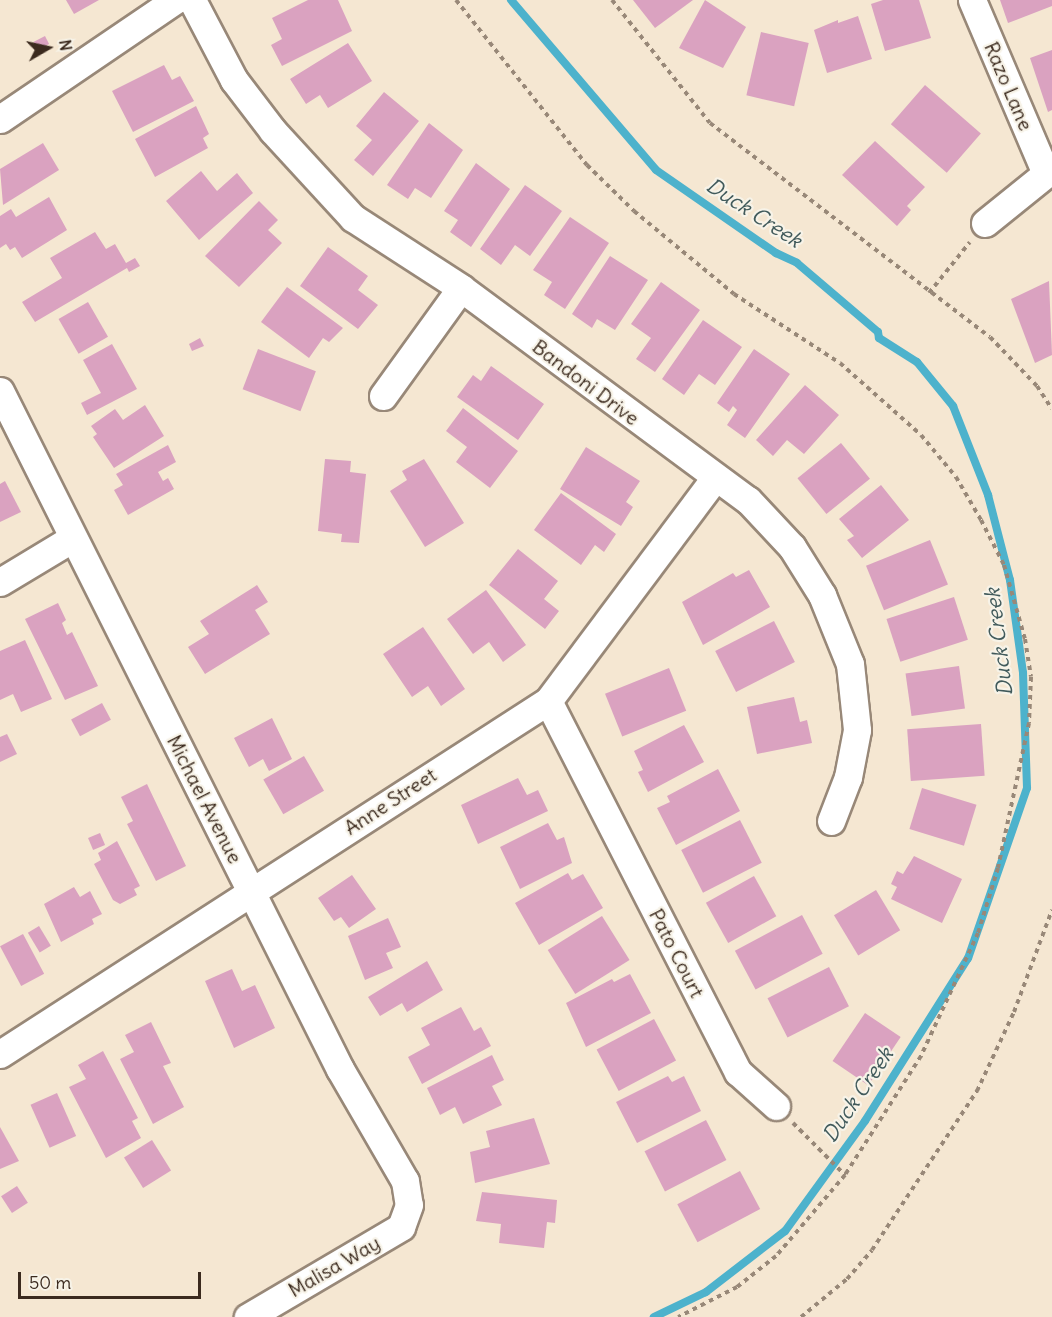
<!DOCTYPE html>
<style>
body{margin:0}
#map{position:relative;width:1052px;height:1317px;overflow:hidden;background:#f5e7d2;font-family:Delius,sans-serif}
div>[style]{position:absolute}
.stream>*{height:8px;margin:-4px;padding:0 4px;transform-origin:4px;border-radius:4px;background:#4db2cc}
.building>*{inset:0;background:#daa2c0;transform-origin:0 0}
.path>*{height:4px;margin-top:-2px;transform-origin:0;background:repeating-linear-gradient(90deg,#988878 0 4.5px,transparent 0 9px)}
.roads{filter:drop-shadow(2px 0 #988878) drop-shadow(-2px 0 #988878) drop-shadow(0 2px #988878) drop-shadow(0 -2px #988878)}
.minor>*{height:27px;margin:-13.5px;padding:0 13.5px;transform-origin:13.5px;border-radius:13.5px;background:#fff}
span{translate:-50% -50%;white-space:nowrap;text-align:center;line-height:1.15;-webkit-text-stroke:4.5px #f7f3e8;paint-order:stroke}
.street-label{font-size:20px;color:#3b2a1e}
.water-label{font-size:21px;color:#415a5b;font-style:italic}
.north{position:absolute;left:18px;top:18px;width:60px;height:60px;-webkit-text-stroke:4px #f7f3e8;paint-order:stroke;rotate:81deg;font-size:16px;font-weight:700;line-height:24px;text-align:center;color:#3b2a1e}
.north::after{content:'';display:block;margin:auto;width:21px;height:27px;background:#3b2a1e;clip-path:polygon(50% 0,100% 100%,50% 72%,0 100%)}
.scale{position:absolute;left:18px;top:1272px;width:183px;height:27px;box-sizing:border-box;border:3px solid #3b2a1e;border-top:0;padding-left:8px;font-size:18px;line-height:21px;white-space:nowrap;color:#3b2a1e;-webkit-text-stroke:4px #f7f3e8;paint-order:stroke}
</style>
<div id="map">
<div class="stream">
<i style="left:511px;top:0;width:223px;rotate:49.5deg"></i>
<i style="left:656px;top:170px;width:146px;rotate:34.7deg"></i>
<i style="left:776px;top:253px;width:23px;rotate:25deg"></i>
<i style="left:797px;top:263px;width:106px;rotate:40.4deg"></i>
<i style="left:878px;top:332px;width:6px;rotate:81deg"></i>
<i style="left:879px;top:338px;width:45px;rotate:32.3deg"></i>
<i style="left:917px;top:362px;width:57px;rotate:50.7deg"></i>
<i style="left:953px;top:406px;width:96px;rotate:68.5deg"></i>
<i style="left:988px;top:495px;width:88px;rotate:75.5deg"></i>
<i style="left:1010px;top:580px;width:94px;rotate:82deg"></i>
<i style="left:1023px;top:673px;width:115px;rotate:88deg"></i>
<i style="left:1027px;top:788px;width:180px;rotate:109.1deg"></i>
<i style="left:968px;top:958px;width:193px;rotate:122.3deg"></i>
<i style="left:865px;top:1121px;width:136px;rotate:126deg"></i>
<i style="left:785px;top:1231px;width:100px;rotate:142.3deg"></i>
<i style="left:706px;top:1292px;width:58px;rotate:154.3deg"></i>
</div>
<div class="building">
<i style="clip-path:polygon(66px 0,99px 0,74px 14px)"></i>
<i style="clip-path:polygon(308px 0,338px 0,352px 31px,282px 66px,271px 45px,282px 39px,272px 18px)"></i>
<i style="clip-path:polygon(633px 0,693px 0,655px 28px)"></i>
<i style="clip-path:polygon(705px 0,746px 27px,723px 68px,679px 48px)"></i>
<i style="clip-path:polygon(883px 0,919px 0,931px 38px,885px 51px,871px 4px)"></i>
<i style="clip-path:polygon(1000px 0,1052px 0,1052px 6px,1008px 23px)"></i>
<i style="clip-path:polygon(858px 16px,872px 59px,827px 73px,814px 30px,838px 20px,838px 23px)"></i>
<i style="left:761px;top:32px;width:49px;height:65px;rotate:13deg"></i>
<i style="left:45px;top:36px;width:9px;height:13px;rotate:63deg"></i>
<i style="clip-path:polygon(348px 43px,372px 81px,328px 108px,320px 95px,306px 104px,290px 79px)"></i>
<i style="clip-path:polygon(1052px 50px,1052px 110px,1048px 112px,1030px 58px)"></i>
<i style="clip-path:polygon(164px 65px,172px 80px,180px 76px,194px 101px,133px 132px,112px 91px)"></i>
<i style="left:925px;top:85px;width:74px;height:52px;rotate:41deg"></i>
<i style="clip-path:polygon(384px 92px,419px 121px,373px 176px,354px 160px,372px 140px,356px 126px)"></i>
<i style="clip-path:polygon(196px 106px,209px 134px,203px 138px,208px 148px,155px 177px,135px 139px)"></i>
<i style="clip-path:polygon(429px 123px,463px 150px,431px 198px,415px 188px,408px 199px,387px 185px)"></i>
<i style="clip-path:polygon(875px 141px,925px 187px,907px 206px,911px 210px,897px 226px,842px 175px)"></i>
<i style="clip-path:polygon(43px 143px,59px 170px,3px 205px,0 169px)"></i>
<i style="clip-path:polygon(476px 163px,510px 189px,471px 247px,450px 232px,458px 220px,444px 211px)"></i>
<i style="clip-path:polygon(201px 171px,217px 191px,237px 173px,253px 193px,199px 240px,166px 201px)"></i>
<i style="clip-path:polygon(525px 185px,562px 211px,530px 256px,515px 245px,501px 265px,480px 249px)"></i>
<i style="clip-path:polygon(49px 197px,67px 230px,22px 258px,15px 247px,10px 250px,6px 244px,0 248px,0 216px,11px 209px,16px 217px)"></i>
<i style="clip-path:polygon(259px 201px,278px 220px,268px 230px,282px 243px,239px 287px,205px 256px)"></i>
<i style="clip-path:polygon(570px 217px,609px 243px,565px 309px,544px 295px,552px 282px,533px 270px)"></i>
<i style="clip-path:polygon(95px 232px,106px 249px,115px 244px,126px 263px,135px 258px,140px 266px,129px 272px,127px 268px,35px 322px,22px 302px,62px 278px,50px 258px)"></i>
<i style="clip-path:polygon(328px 247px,368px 276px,358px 290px,378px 305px,358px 329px,300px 286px)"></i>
<i style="clip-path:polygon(610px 256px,648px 280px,615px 330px,597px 319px,592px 328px,572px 314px)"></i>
<i style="clip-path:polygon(1049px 281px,1052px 355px,1035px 363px,1011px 299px)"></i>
<i style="clip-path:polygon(661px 282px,700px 310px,655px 372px,636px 359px,651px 338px,631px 324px)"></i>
<i style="clip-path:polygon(287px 287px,343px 328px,329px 342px,323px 338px,309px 358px,261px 322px)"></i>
<i style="left:88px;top:302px;width:40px;height:34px;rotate:60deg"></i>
<i style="clip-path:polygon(703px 320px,742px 347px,715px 385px,699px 374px,684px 395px,662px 379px)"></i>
<i style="clip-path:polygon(200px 338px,204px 346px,192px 351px,189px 344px)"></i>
<i style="clip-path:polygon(112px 344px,137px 389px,87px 415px,81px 403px,101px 393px,83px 360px)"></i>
<i style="left:258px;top:349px;width:62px;height:43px;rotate:21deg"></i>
<i style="clip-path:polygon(754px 349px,790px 374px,745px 438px,727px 425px,737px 410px,733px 406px,729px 412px,717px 403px)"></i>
<i style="clip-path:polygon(491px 366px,544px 404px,518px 440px,457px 397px,473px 375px,481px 381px)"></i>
<i style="clip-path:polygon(805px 385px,839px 415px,804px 454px,787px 440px,773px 456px,756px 440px)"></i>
<i style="clip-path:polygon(145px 405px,164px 436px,114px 468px,93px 437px,97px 434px,91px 426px,115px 409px,123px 420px)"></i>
<i style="clip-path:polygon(463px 408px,518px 451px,490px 488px,456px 462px,467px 447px,446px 431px)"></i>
<i style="left:841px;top:443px;width:46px;height:56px;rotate:51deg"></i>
<i style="clip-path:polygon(168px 445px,176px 462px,158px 472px,163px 481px,168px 478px,174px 489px,128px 515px,114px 490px,123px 485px,116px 474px)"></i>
<i style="clip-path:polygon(586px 447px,640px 481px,626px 502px,633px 507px,621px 526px,560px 489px)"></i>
<i style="clip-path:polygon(325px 459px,351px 461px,350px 472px,366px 474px,359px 543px,341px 542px,342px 534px,318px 531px)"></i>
<i style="clip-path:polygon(424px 459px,464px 523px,425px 547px,390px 491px,407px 480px,402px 471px)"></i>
<i style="clip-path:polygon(5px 481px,21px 512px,0 522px,0 484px)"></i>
<i style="clip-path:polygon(881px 485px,909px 520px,862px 558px,847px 540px,854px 536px,839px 519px)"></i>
<i style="clip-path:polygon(561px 493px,616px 534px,604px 552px,595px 545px,581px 565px,534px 530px)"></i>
<i style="left:930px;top:540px;width:48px;height:69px;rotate:68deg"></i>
<i style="clip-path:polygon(518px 549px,558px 581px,544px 599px,559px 611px,545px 629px,489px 585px)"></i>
<i style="clip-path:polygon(749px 570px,770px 607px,703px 645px,682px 602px,733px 573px,736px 577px)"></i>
<i style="clip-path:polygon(257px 585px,268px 602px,255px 610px,270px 634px,205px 674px,188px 647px,209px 634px,200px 621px)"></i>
<i style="clip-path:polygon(486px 590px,526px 645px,503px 662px,489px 642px,473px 654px,447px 619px)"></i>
<i style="left:954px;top:597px;width:45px;height:71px;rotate:72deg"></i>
<i style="clip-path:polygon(58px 603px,66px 620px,62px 623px,67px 635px,72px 632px,98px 686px,65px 700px,25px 619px)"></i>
<i style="left:774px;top:621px;width:46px;height:66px;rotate:63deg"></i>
<i style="clip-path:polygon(423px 627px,465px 689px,441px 706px,428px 686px,412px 697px,383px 654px)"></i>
<i style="clip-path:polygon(25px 640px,52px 699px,21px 712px,13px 694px,0 700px,0 651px)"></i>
<i style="left:959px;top:666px;width:43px;height:54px;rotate:82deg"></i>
<i style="left:669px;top:668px;width:46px;height:69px;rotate:68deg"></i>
<i style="clip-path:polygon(794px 697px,800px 722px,807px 720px,812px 743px,757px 754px,747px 707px)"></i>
<i style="left:102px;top:703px;width:19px;height:35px;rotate:62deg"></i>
<i style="clip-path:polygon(272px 718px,292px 759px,269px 771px,263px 759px,249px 767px,234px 738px)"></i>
<i style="left:981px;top:724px;width:52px;height:74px;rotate:86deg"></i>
<i style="clip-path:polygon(684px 725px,704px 762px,648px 792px,638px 772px,643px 770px,634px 751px)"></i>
<i style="clip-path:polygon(7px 734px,17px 754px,0 762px,0 737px)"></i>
<i style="left:304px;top:756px;width:40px;height:47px;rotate:60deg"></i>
<i style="clip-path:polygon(718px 769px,740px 811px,676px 845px,657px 808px,670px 802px,667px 796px)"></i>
<i style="clip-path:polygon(518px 778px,527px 795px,538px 790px,548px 811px,478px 844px,461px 805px)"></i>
<i style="clip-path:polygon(147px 784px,186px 866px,156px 881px,127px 824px,133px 821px,121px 797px)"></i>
<i style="left:922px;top:788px;width:57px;height:43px;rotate:17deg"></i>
<i style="left:740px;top:820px;width:48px;height:66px;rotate:63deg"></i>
<i style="clip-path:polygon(548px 823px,557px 840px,564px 837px,572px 863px,520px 889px,500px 847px)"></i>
<i style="left:100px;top:833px;width:13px;height:13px;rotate:67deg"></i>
<i style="clip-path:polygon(117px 841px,140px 886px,134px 889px,137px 895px,120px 904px,113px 900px,94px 864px,101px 860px,98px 853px)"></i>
<i style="clip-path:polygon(914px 856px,962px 879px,942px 923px,891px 899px,897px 887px,891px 884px,897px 871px,903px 874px)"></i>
<i style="clip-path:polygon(568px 873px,572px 880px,583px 874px,603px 908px,539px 945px,515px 903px)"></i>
<i style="clip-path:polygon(352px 875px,376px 909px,349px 928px,341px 917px,334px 921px,318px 898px)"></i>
<i style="left:754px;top:876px;width:46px;height:55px;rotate:61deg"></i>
<i style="clip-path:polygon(74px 887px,80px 897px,90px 891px,102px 914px,92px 919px,94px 924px,61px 942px,44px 904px)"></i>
<i style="left:876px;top:890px;width:47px;height:49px;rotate:59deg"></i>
<i style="left:802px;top:915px;width:44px;height:76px;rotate:62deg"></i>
<i style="left:602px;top:916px;width:52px;height:64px;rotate:58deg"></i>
<i style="clip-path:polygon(388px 918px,401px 947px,386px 953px,393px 968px,365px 980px,348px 936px)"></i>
<i style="left:39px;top:926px;width:23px;height:13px;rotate:59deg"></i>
<i style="left:23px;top:934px;width:45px;height:26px;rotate:62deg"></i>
<i style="clip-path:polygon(427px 961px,443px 990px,407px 1012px,402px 1003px,380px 1016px,368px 997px)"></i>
<i style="left:829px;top:967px;width:44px;height:69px;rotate:63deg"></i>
<i style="clip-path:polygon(232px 969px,242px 991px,255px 985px,275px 1028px,234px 1048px,205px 981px)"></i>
<i style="clip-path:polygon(630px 974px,651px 1013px,586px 1047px,566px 1003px,612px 979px,614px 982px)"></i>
<i style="clip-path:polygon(461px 1007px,474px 1031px,481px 1027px,491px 1046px,422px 1084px,408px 1057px,430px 1045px,421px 1028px)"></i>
<i style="left:865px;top:1013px;width:43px;height:58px;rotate:34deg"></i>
<i style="left:654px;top:1019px;width:47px;height:65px;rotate:62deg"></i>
<i style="clip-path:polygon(151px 1022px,171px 1063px,163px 1066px,184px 1107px,153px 1124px,120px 1059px,134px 1052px,125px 1035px)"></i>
<i style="clip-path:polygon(103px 1051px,138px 1118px,132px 1121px,141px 1138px,106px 1158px,69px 1087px,86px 1079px,78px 1065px)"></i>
<i style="clip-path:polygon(492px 1055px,504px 1080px,492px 1086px,502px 1105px,463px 1124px,455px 1107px,440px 1115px,427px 1088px)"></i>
<i style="clip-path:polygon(668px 1076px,672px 1082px,684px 1076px,701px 1111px,637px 1143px,616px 1102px)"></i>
<i style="left:57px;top:1093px;width:47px;height:29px;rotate:66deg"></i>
<i style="clip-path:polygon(534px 1118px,550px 1164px,475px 1183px,470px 1152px,490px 1147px,486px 1131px)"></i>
<i style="left:706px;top:1120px;width:45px;height:69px;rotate:63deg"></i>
<i style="clip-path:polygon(0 1127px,19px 1161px,0 1169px)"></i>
<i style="left:152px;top:1140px;width:36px;height:33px;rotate:58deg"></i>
<i style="left:740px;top:1171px;width:43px;height:71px;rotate:62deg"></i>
<i style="left:17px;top:1186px;width:20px;height:19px;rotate:57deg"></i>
<i style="clip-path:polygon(482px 1192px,557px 1200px,555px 1223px,547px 1222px,544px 1248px,499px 1243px,501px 1224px,476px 1221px)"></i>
</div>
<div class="path">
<i style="left:456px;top:0;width:211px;rotate:51.6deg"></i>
<i style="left:587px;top:165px;width:66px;rotate:44.4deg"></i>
<i style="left:634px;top:211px;width:130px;rotate:39.7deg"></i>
<i style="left:734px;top:294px;width:126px;rotate:33.1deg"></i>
<i style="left:840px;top:363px;width:108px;rotate:41.6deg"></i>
<i style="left:921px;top:435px;width:55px;rotate:50.2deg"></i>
<i style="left:956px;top:477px;width:50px;rotate:59.8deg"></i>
<i style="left:981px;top:520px;width:51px;rotate:62.9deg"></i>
<i style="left:1004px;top:565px;width:77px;rotate:74.2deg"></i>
<i style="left:1025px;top:639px;width:38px;rotate:81deg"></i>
<i style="left:1031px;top:677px;width:46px;rotate:92.5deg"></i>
<i style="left:1029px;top:723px;width:148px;rotate:102.1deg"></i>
<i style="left:998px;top:868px;width:68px;rotate:107.1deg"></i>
<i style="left:978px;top:933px;width:136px;rotate:114.9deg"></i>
<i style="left:921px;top:1056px;width:141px;rotate:122.6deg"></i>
<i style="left:845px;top:1175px;width:106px;rotate:130.4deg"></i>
<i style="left:776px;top:1256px;width:50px;rotate:141.5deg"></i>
<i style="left:737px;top:1287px;width:66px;rotate:153deg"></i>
<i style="left:612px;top:0;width:157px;rotate:51.5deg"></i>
<i style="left:710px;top:123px;width:352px;rotate:37.4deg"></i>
<i style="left:990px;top:337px;width:68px;rotate:46.2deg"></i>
<i style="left:1037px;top:386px;width:27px;rotate:57deg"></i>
<i style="left:929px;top:293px;width:65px;rotate:-51.2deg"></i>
<i style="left:793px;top:1123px;width:74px;rotate:45deg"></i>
<i style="left:801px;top:1317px;width:60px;rotate:-39.6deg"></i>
<i style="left:847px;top:1279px;width:38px;rotate:-49deg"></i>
<i style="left:872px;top:1250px;width:191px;rotate:-56.6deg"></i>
<i style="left:977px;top:1091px;width:87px;rotate:-64.9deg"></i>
<i style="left:1014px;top:1012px;width:109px;rotate:-69.6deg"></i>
</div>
<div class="roads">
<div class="minor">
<i style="left:192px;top:0;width:90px;rotate:62.3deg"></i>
<i style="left:234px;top:80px;width:64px;rotate:52.6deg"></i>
<i style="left:273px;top:131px;width:118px;rotate:47.4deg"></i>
<i style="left:353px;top:218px;width:129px;rotate:32.9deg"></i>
<i style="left:461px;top:288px;width:357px;rotate:36.5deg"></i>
<i style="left:748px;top:500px;width:64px;rotate:46.9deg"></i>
<i style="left:792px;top:547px;width:57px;rotate:58deg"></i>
<i style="left:822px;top:595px;width:74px;rotate:67.9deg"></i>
<i style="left:850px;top:664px;width:66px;rotate:83.9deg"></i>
<i style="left:857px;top:730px;width:48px;rotate:100.8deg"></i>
<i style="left:848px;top:777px;width:47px;rotate:111.1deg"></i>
<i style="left:972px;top:0;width:186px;rotate:66.9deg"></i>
<i style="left:0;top:119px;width:212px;rotate:-34.2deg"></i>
<i style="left:985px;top:223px;width:86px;rotate:-38.9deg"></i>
<i style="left:0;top:391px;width:758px;rotate:63.37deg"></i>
<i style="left:340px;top:1069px;width:129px;rotate:59.9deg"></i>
<i style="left:405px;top:1181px;width:24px;rotate:81deg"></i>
<i style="left:409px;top:1205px;width:23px;rotate:110deg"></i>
<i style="left:401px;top:1227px;width:178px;rotate:149.5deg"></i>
<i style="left:383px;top:396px;width:133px;rotate:-54.2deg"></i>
<i style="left:0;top:582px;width:85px;rotate:-31.1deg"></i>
<i style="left:548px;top:701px;width:417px;rotate:62.9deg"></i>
<i style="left:738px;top:1072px;width:51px;rotate:41.8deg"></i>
<i style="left:0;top:1054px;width:652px;rotate:-32.79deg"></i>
<i style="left:548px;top:701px;width:277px;rotate:-53.2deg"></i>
</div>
</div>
<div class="street-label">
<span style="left:1009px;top:86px;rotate:67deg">Razo Lane</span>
<span style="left:586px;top:382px;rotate:37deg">Bandoni Drive</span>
<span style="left:205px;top:799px;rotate:63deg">Michael Avenue</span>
<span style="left:390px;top:801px;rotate:-33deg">Anne Street</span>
<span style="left:677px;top:953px;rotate:63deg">Pato Court</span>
<span style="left:334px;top:1266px;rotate:-30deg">Malisa Way</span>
</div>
<div class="water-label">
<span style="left:754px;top:213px;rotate:33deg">Duck Creek</span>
<span style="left:999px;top:642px;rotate:-97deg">Duck Creek</span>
<span style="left:858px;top:1095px;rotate:-56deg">Duck Creek</span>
</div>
<div class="north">N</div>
<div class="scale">50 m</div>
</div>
